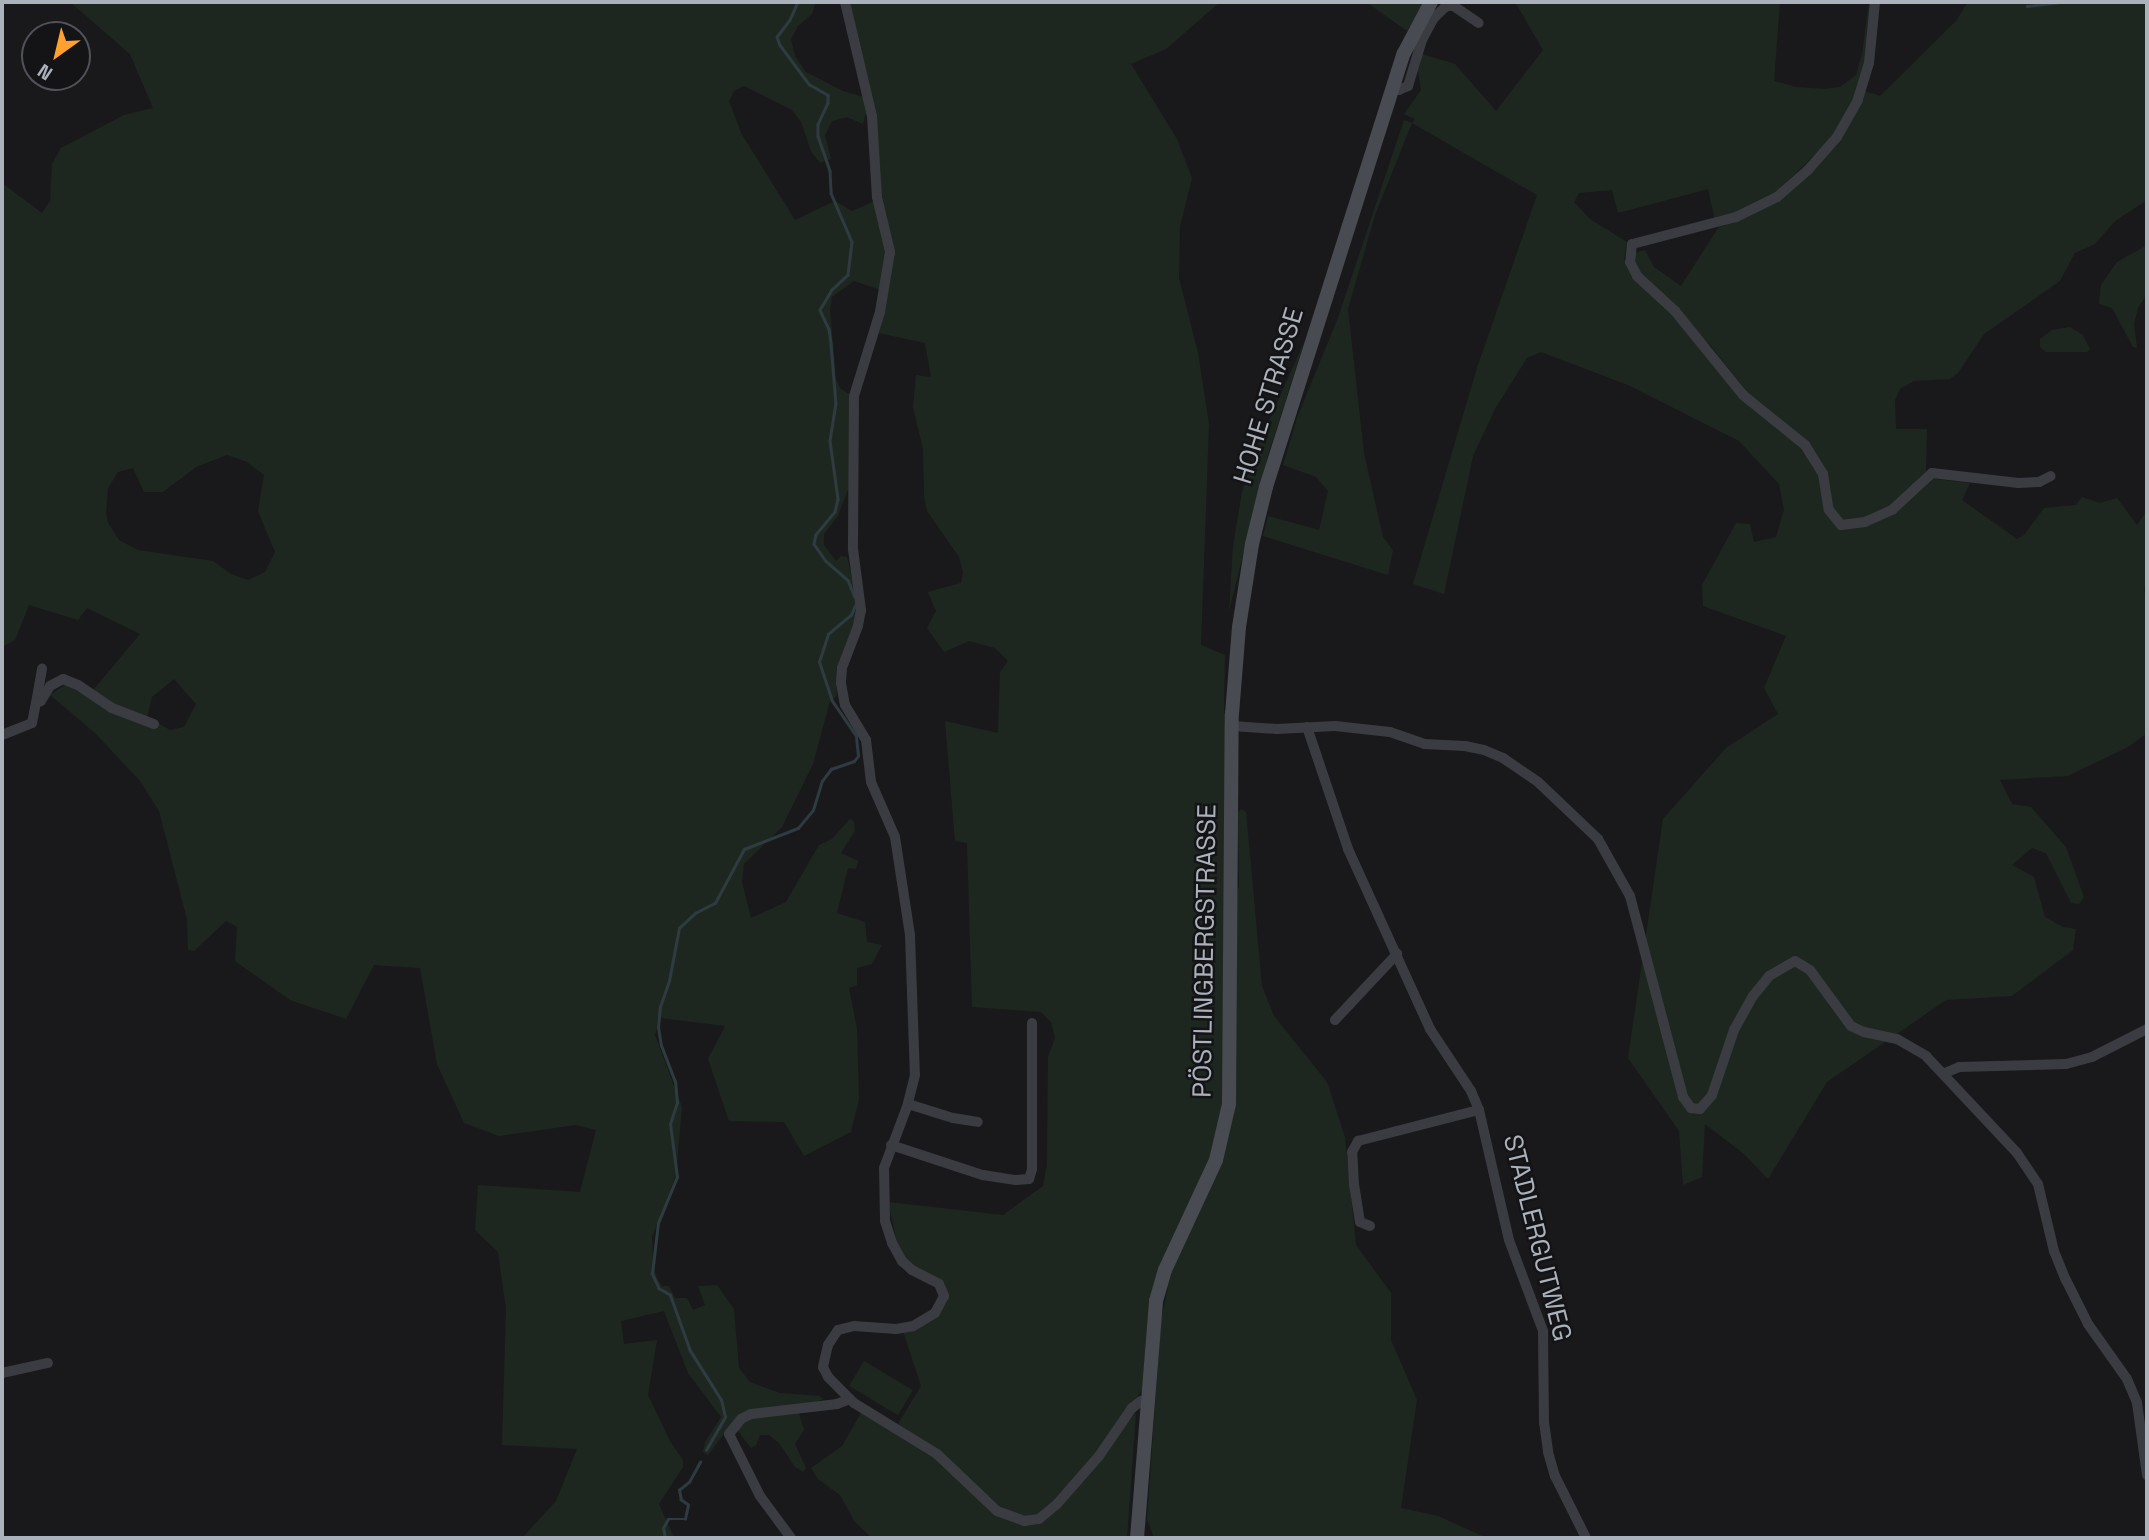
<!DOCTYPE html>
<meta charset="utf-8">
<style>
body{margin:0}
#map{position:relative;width:2149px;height:1540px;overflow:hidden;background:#19191c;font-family:"Space Grotesk",sans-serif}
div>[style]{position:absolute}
.green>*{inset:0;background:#1e271f;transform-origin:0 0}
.stream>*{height:2.5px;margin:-1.25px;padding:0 1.25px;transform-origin:1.25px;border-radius:1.25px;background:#2e3b41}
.minor>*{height:10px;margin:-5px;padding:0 5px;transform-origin:5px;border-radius:5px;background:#3a3c41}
.secondary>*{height:14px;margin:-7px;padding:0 7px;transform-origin:7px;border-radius:7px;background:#484b51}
span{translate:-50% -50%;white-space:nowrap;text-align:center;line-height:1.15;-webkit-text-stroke:5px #141417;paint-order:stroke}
.street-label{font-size:26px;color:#abb2bc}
.frame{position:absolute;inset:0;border:4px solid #abb2bc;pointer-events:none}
.north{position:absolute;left:21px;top:21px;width:70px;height:70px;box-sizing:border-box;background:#141417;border:2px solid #505359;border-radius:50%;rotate:214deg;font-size:19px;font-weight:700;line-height:28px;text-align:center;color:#abb2bc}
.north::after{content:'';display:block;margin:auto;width:24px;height:32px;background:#fea12f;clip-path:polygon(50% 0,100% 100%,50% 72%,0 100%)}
</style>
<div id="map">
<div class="green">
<i style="clip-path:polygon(evenodd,70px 2px,816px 2px,812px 14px,798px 26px,791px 39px,795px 56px,806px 72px,843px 91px,863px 97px,866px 113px,863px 124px,847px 117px,832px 121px,825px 135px,831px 159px,820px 163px,811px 151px,801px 122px,792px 110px,744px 86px,734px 91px,729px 101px,741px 133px,795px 220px,835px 201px,852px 211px,875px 201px,887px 251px,881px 290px,854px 281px,832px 297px,830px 310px,836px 379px,840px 388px,850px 395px,850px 484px,838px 516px,824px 534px,824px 545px,836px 561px,841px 556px,847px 557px,856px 595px,856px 619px,836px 682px,837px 696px,830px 701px,813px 764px,782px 827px,744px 864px,742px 882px,751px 918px,786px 902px,819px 845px,832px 839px,850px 819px,854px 821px,855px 831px,841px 853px,858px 861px,856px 869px,848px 868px,837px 913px,865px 922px,867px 942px,882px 945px,872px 964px,857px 968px,857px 985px,849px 988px,857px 1029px,859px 1099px,851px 1132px,804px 1156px,784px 1122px,729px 1121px,708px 1059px,725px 1026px,660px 1018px,655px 1035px,682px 1107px,676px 1175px,652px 1237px,653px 1265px,657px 1278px,662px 1286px,669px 1286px,675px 1298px,687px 1298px,693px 1310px,705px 1305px,698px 1286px,717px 1285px,734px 1309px,739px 1368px,750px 1382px,780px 1393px,820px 1396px,823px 1399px,798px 1410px,804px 1430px,795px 1444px,806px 1468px,803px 1472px,795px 1467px,779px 1443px,769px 1435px,760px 1435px,756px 1445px,751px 1448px,732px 1423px,708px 1455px,703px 1452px,705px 1442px,721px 1417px,688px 1373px,664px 1311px,621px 1321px,624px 1344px,657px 1340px,648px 1395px,670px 1441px,683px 1460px,683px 1467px,659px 1504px,674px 1538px,522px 1538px,556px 1501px,577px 1449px,502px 1445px,506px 1309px,498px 1252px,475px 1230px,478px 1185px,580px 1192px,596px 1130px,576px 1125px,499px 1136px,464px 1123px,437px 1064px,420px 968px,374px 965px,346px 1019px,290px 1000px,235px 961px,237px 927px,226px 921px,194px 951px,188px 950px,187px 919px,159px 811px,140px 781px,95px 733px,50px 695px,66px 684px,89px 695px,140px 634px,87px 608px,78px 620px,29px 605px,15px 640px,2px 647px,2px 183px,42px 213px,50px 201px,52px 164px,61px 148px,124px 115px,153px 108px,130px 54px,70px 2px,227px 455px,247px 462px,264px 475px,258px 511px,275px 552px,265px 572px,248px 580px,231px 574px,213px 561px,138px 550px,119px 540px,108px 523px,106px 512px,108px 488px,118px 472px,133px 468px,144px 492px,163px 492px,196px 467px,227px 455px,70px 2px,174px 679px,196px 704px,184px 727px,170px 730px,147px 717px,152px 697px,174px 679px)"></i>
<i style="clip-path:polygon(848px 2px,1220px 2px,1166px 49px,1131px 64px,1177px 139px,1192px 178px,1180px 227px,1179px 278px,1198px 353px,1209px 424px,1201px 645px,1225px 655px,1224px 709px,1235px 893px,1239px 887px,1238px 813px,1241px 809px,1246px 812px,1262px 986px,1274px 1016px,1327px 1082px,1345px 1137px,1356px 1245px,1391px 1293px,1391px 1340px,1417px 1400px,1401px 1508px,1438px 1516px,1487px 1538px,1154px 1538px,1147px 1519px,1161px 1320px,1168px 1288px,1157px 1281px,1148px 1314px,1142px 1390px,1096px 1454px,1044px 1511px,1030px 1518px,1008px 1513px,927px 1443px,898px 1424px,921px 1386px,903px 1331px,937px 1314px,941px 1288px,908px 1261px,898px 1247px,888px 1202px,1003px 1215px,1043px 1186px,1047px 1165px,1048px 1057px,1055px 1038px,1051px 1022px,1041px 1012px,972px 1007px,967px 843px,955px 841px,945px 721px,998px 733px,1000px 672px,1008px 661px,995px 648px,969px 641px,944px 652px,927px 628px,936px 611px,928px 592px,961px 583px,963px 572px,959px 557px,927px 511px,924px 497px,923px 449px,913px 407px,916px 375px,931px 377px,925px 343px,879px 333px,883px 313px,887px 223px)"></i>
<i style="clip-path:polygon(1366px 2px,1424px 2px,1407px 31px)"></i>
<i style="clip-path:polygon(1515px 2px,1780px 2px,1774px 81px,1796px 87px,1825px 89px,1840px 87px,1856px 75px,1862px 54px,1869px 2px,1873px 2px,1865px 64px,1849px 112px,1833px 137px,1774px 194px,1741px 212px,1715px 221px,1708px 189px,1618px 213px,1612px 190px,1579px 193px,1574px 202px,1590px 219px,1627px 242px,1624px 259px,1629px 271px,1673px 312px,1745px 399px,1747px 392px,1711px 346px,1639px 274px,1633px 253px,1645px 250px,1654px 267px,1681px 286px,1718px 228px,1762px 208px,1794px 187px,1839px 139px,1865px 91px,1880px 96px,1956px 21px,1968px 2px,2147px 2px,2147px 200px,2115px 221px,2095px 244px,2075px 253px,2060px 281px,1984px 334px,1958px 373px,1950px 379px,1914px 381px,1900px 389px,1895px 400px,1896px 429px,1927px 429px,1926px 471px,1935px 479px,1970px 483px,1962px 500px,2017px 539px,2024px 535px,2044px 508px,2076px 505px,2082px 497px,2100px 503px,2117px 498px,2137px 525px,2147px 511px,2147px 585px,2144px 588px,2147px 609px,2147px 733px,2128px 747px,2068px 776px,2000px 780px,2012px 804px,2031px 807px,2066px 847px,2084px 897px,2079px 904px,2071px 903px,2046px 853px,2032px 848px,2012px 865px,2034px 877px,2045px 917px,2063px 927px,2076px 929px,2073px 950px,2012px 996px,1946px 1000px,1827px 1082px,1768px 1179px,1744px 1154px,1705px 1124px,1702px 1177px,1683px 1185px,1679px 1131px,1628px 1058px,1663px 819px,1726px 748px,1778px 714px,1764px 688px,1786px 636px,1703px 606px,1702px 585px,1736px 523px,1750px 524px,1754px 542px,1776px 537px,1784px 510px,1779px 484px,1739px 441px,1628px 385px,1541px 352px,1527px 358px,1495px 409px,1473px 456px,1444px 594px,1413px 584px,1477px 368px,1537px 195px,1412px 123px,1375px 215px,1348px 309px,1364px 453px,1383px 537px,1393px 550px,1388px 575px,1263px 536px,1268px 516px,1319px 530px,1328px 491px,1316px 477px,1283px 465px,1297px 418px,1338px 318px,1404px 120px,1412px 123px,1415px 119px,1404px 114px,1421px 90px,1418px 71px,1422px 54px,1455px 64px,1496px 111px,1543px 50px)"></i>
<i style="clip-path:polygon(2147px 245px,2147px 294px,2138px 308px,2134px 324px,2137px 348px,2133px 347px,2112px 308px,2099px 304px,2101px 285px,2117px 262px)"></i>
<i style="clip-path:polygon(2070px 327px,2083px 335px,2090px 349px,2087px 352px,2046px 352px,2040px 347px,2040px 339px,2052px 330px)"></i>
<i style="clip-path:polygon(1305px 340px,1268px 455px,1229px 611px,1233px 546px,1242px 492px,1256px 450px)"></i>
<i style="left:864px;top:1361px;width:57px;height:29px;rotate:31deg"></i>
<i style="clip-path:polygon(861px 1413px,912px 1441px,945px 1466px,995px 1514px,1024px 1525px,1032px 1525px,1136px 1413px,1127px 1538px,872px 1538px,855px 1522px,840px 1495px,818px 1479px,811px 1468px,842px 1446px)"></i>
</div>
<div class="stream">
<i style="left:798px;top:2px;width:20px;rotate:114deg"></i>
<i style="left:790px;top:20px;width:21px;rotate:127deg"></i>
<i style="left:777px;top:37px;width:9px;rotate:69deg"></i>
<i style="left:780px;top:45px;width:49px;rotate:53.4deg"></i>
<i style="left:809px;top:84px;width:22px;rotate:30deg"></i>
<i style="left:828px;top:95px;width:8px;rotate:90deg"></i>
<i style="left:828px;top:103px;width:23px;rotate:115deg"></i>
<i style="left:818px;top:124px;width:12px;rotate:90deg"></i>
<i style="left:818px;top:136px;width:37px;rotate:71deg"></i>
<i style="left:830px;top:171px;width:22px;rotate:87deg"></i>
<i style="left:831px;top:193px;width:53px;rotate:66.8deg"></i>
<i style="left:852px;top:242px;width:33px;rotate:97deg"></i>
<i style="left:848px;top:275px;width:22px;rotate:137deg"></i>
<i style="left:832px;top:290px;width:23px;rotate:121deg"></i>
<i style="left:820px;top:310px;width:21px;rotate:65deg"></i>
<i style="left:829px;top:329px;width:15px;rotate:82deg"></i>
<i style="left:831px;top:344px;width:59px;rotate:85.2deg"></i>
<i style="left:836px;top:403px;width:38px;rotate:99deg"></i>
<i style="left:830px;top:441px;width:59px;rotate:82.1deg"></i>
<i style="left:838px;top:499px;width:13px;rotate:103deg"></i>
<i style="left:835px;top:512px;width:30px;rotate:130deg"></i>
<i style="left:816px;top:535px;width:9px;rotate:103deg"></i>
<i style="left:814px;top:544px;width:21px;rotate:55deg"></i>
<i style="left:826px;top:561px;width:29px;rotate:41deg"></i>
<i style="left:848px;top:580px;width:18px;rotate:68deg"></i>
<i style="left:2027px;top:6px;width:35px;rotate:-7deg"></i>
<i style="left:706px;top:1450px;width:38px;rotate:-60deg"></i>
<i style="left:725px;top:1417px;width:17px;rotate:-103deg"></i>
<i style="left:721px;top:1400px;width:58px;rotate:-122.3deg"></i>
<i style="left:690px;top:1351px;width:59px;rotate:-109.7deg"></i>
<i style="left:670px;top:1295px;width:13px;rotate:-151deg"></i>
<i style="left:659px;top:1289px;width:17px;rotate:-115deg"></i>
<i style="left:652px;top:1274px;width:51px;rotate:-83.3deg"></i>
<i style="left:658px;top:1223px;width:50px;rotate:-67.6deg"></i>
<i style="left:677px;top:1177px;width:53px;rotate:-97.5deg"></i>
<i style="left:670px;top:1124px;width:22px;rotate:-72deg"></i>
<i style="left:677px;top:1103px;width:21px;rotate:-95deg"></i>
<i style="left:675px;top:1082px;width:39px;rotate:-111deg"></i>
<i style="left:661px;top:1046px;width:18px;rotate:-99deg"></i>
<i style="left:658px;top:1028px;width:21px;rotate:-85deg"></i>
<i style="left:660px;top:1007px;width:28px;rotate:-71deg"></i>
<i style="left:669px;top:981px;width:54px;rotate:-79.3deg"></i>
<i style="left:679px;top:928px;width:22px;rotate:-43deg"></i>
<i style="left:695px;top:913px;width:22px;rotate:-27deg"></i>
<i style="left:715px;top:903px;width:61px;rotate:-61.8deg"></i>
<i style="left:744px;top:849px;width:58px;rotate:-21.3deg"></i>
<i style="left:798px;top:828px;width:23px;rotate:-50deg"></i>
<i style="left:813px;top:810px;width:30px;rotate:-73deg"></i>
<i style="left:822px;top:781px;width:15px;rotate:-53deg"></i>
<i style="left:831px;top:769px;width:24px;rotate:-19deg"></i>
<i style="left:854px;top:761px;width:6px;rotate:-51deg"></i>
<i style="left:858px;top:756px;width:20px;rotate:-96deg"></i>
<i style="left:856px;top:736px;width:42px;rotate:-124.4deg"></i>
<i style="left:832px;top:701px;width:41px;rotate:-108.4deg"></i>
<i style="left:819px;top:662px;width:29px;rotate:-72deg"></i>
<i style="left:828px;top:634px;width:30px;rotate:-40deg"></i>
<i style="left:851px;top:615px;width:13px;rotate:-67deg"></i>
<i style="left:665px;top:1538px;width:10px;rotate:-101deg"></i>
<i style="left:663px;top:1528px;width:10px;rotate:-61deg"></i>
<i style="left:668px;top:1519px;width:17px"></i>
<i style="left:685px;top:1519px;width:14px;rotate:-78deg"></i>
<i style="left:688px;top:1505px;width:9px;rotate:-144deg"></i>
<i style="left:681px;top:1500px;width:10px;rotate:-101deg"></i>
<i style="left:679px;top:1490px;width:13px;rotate:-39deg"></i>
<i style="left:689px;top:1482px;width:23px;rotate:-61deg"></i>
</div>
<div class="minor">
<i style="left:845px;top:2px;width:117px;rotate:76.7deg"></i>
<i style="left:872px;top:116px;width:81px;rotate:86.5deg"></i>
<i style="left:877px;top:197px;width:57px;rotate:76.7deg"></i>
<i style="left:890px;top:252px;width:61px;rotate:99.5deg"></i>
<i style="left:880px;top:312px;width:88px;rotate:107.2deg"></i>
<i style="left:854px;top:396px;width:153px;rotate:90.4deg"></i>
<i style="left:853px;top:549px;width:62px;rotate:82.5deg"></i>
<i style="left:861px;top:610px;width:16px;rotate:101deg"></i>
<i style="left:858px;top:626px;width:45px;rotate:110.9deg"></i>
<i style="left:842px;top:668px;width:15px;rotate:94deg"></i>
<i style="left:841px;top:683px;width:22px;rotate:80deg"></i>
<i style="left:845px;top:705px;width:41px;rotate:59deg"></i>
<i style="left:866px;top:740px;width:42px;rotate:83.2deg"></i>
<i style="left:871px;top:782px;width:60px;rotate:66.4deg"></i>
<i style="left:895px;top:837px;width:99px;rotate:81.3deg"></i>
<i style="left:910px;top:935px;width:140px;rotate:88deg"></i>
<i style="left:915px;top:1075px;width:30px;rotate:104deg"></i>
<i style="left:908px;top:1104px;width:68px;rotate:110.6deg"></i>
<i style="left:884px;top:1168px;width:53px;rotate:88.9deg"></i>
<i style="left:885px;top:1221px;width:23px;rotate:72deg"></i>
<i style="left:892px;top:1243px;width:21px;rotate:61deg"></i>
<i style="left:902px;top:1261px;width:13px;rotate:42deg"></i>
<i style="left:912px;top:1270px;width:30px;rotate:27deg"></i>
<i style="left:939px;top:1284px;width:13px;rotate:67deg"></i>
<i style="left:944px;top:1296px;width:19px;rotate:118deg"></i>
<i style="left:935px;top:1313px;width:26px;rotate:149deg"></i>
<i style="left:913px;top:1326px;width:17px;rotate:170deg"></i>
<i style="left:896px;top:1329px;width:42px;rotate:-175.9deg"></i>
<i style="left:854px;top:1326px;width:16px;rotate:166deg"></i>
<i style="left:838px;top:1330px;width:18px;rotate:124deg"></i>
<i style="left:828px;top:1345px;width:23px;rotate:103deg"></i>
<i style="left:823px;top:1367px;width:11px;rotate:63deg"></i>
<i style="left:828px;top:1377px;width:37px;rotate:45deg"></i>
<i style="left:854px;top:1403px;width:97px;rotate:31.6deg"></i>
<i style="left:937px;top:1454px;width:83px;rotate:43.5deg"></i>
<i style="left:997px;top:1511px;width:29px;rotate:20deg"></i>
<i style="left:1024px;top:1521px;width:15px;rotate:-8deg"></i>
<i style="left:1039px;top:1519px;width:23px;rotate:-40deg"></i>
<i style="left:1057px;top:1504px;width:64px;rotate:-48.8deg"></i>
<i style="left:1099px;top:1456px;width:58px;rotate:-55.5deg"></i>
<i style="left:1132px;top:1408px;width:11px;rotate:-38deg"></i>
<i style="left:1141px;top:1401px;width:6px"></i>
<i style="left:1875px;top:2px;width:61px;rotate:95.6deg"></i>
<i style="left:1869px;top:63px;width:39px;rotate:107deg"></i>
<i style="left:1858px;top:100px;width:43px;rotate:119.6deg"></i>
<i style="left:1837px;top:137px;width:44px;rotate:131.3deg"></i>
<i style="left:1808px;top:170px;width:41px;rotate:138.9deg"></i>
<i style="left:1777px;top:197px;width:46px;rotate:154deg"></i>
<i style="left:1736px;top:217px;width:107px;rotate:165.4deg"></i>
<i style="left:1632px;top:244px;width:18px;rotate:96deg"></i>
<i style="left:1630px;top:262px;width:16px;rotate:63deg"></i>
<i style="left:1637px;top:276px;width:52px;rotate:42.6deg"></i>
<i style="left:1675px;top:311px;width:108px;rotate:51deg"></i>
<i style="left:1743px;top:395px;width:80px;rotate:38.9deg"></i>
<i style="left:1805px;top:445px;width:34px;rotate:58deg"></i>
<i style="left:1823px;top:474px;width:36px;rotate:81deg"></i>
<i style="left:1829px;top:510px;width:19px;rotate:51deg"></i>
<i style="left:1841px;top:525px;width:24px;rotate:-7deg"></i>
<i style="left:1865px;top:522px;width:30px;rotate:-24deg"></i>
<i style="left:1892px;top:510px;width:54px;rotate:-42.8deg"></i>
<i style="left:1932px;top:473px;width:87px;rotate:6.6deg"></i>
<i style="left:2018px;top:483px;width:21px;rotate:-3deg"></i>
<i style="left:2039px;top:482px;width:13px;rotate:-27deg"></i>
<i style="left:1392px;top:89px;width:7px;rotate:8deg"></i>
<i style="left:1399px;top:90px;width:10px;rotate:-24deg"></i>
<i style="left:1408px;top:86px;width:48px;rotate:-73.1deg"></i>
<i style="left:1422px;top:40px;width:24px;rotate:-62deg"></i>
<i style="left:1433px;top:19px;width:17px;rotate:-45deg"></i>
<i style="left:1445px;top:7px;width:7px;rotate:-16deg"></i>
<i style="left:1452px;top:5px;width:32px;rotate:34deg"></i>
<i style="left:36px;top:703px;width:35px;rotate:-80deg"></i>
<i style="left:1232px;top:726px;width:45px;rotate:3.8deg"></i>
<i style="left:1277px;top:729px;width:58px;rotate:-3deg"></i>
<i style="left:1335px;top:726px;width:55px;rotate:6.2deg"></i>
<i style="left:1390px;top:732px;width:36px;rotate:19deg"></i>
<i style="left:1424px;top:744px;width:41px;rotate:2.8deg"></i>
<i style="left:1465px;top:746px;width:19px;rotate:12deg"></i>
<i style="left:1484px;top:750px;width:21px;rotate:23deg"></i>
<i style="left:1503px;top:758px;width:42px;rotate:34.4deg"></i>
<i style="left:1538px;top:782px;width:83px;rotate:43.5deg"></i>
<i style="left:1598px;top:839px;width:65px;rotate:60.7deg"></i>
<i style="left:1630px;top:896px;width:208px;rotate:75.2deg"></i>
<i style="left:1683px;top:1097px;width:14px;rotate:54deg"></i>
<i style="left:1691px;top:1108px;width:9px;rotate:6deg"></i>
<i style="left:1700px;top:1109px;width:18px;rotate:-49deg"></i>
<i style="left:1712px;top:1095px;width:69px;rotate:-71.3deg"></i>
<i style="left:1734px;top:1030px;width:39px;rotate:-61deg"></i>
<i style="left:1753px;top:996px;width:26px;rotate:-51deg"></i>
<i style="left:1769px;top:976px;width:30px;rotate:-30deg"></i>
<i style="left:1795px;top:961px;width:17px;rotate:31deg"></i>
<i style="left:1810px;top:970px;width:69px;rotate:53.8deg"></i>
<i style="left:1851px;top:1026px;width:14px;rotate:25deg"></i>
<i style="left:1864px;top:1032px;width:34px;rotate:12deg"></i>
<i style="left:1897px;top:1039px;width:34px;rotate:30deg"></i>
<i style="left:1926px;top:1056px;width:133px;rotate:46.8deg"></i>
<i style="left:2017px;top:1153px;width:37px;rotate:56deg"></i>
<i style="left:2038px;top:1184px;width:69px;rotate:76.6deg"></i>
<i style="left:2054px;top:1251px;width:31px;rotate:68deg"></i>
<i style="left:2066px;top:1280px;width:49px;rotate:63.4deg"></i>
<i style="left:2088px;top:1324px;width:67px;rotate:54.7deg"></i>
<i style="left:2127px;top:1379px;width:26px;rotate:67deg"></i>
<i style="left:2137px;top:1403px;width:73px;rotate:82.1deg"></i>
<i style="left:1307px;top:727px;width:129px;rotate:71.4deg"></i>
<i style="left:1348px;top:849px;width:198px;rotate:65.5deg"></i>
<i style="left:1430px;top:1029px;width:74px;rotate:56.5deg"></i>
<i style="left:1471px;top:1091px;width:21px;rotate:67deg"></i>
<i style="left:1479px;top:1110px;width:133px;rotate:77deg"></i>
<i style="left:1509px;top:1240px;width:97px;rotate:69.5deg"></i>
<i style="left:1543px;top:1331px;width:91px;rotate:89.4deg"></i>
<i style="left:1544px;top:1422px;width:30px;rotate:82deg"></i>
<i style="left:1548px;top:1452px;width:25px;rotate:74deg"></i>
<i style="left:1555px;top:1476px;width:69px;rotate:63.4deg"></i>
<i style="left:2px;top:735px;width:32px;rotate:-22deg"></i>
<i style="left:32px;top:723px;width:20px;rotate:-79deg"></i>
<i style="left:36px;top:703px;width:5px;rotate:-22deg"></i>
<i style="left:41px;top:701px;width:17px;rotate:-59deg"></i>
<i style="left:50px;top:686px;width:15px;rotate:-28deg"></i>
<i style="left:63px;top:679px;width:16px;rotate:22deg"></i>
<i style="left:78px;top:685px;width:41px;rotate:34.1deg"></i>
<i style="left:112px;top:708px;width:45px;rotate:20.9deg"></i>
<i style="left:1335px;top:1020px;width:91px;rotate:-46.8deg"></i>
<i style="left:1945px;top:1073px;width:15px;rotate:-23deg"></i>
<i style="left:1959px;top:1067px;width:107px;rotate:-1.6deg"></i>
<i style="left:2066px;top:1064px;width:27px;rotate:-15deg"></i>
<i style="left:2092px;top:1057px;width:62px;rotate:-27deg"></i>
<i style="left:908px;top:1104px;width:47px;rotate:17.3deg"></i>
<i style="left:953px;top:1118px;width:25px;rotate:9deg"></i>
<i style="left:891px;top:1145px;width:97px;rotate:18.1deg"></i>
<i style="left:983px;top:1175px;width:33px;rotate:9deg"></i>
<i style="left:1016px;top:1180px;width:13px;rotate:-4deg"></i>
<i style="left:1029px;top:1179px;width:10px;rotate:-73deg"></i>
<i style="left:1032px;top:1169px;width:146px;rotate:-90deg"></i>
<i style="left:1370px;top:1226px;width:11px;rotate:-158deg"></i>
<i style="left:1360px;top:1222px;width:37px;rotate:-99deg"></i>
<i style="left:1354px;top:1185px;width:33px;rotate:-93deg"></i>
<i style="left:1352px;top:1152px;width:13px;rotate:-61deg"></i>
<i style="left:1358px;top:1141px;width:125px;rotate:-14.4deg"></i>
<i style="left:2px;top:1373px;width:47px;rotate:-12.3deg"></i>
<i style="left:791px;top:1538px;width:52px;rotate:-126.4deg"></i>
<i style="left:760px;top:1496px;width:69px;rotate:-116.6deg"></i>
<i style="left:729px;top:1434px;width:19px;rotate:-51deg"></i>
<i style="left:741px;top:1419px;width:11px;rotate:-27deg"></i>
<i style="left:751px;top:1414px;width:87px;rotate:-6.6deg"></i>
<i style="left:837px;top:1404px;width:14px;rotate:-21deg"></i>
</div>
<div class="secondary">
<i style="left:1137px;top:1538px;width:238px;rotate:-85.4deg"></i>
<i style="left:1156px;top:1301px;width:32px;rotate:-74deg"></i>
<i style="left:1165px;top:1270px;width:121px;rotate:-65.1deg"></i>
<i style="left:1216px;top:1160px;width:57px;rotate:-76.9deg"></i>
<i style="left:1229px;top:1104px;width:390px;rotate:-89.6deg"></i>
<i style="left:1232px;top:714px;width:87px;rotate:-85.4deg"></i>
<i style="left:1239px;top:627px;width:84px;rotate:-81.1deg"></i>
<i style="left:1252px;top:544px;width:59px;rotate:-76.2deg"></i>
<i style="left:1266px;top:487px;width:455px;rotate:-72.4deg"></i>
<i style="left:1404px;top:53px;width:58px;rotate:-62.1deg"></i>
</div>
<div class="street-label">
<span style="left:1269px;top:396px;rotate:-73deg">HOHE STRASSE</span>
<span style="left:1205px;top:951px;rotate:-89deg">PÖSTLINGBERGSTRASSE</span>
<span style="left:1537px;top:1238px;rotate:76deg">STADLERGUTWEG</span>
</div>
<div class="frame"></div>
<div class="north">N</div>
</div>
